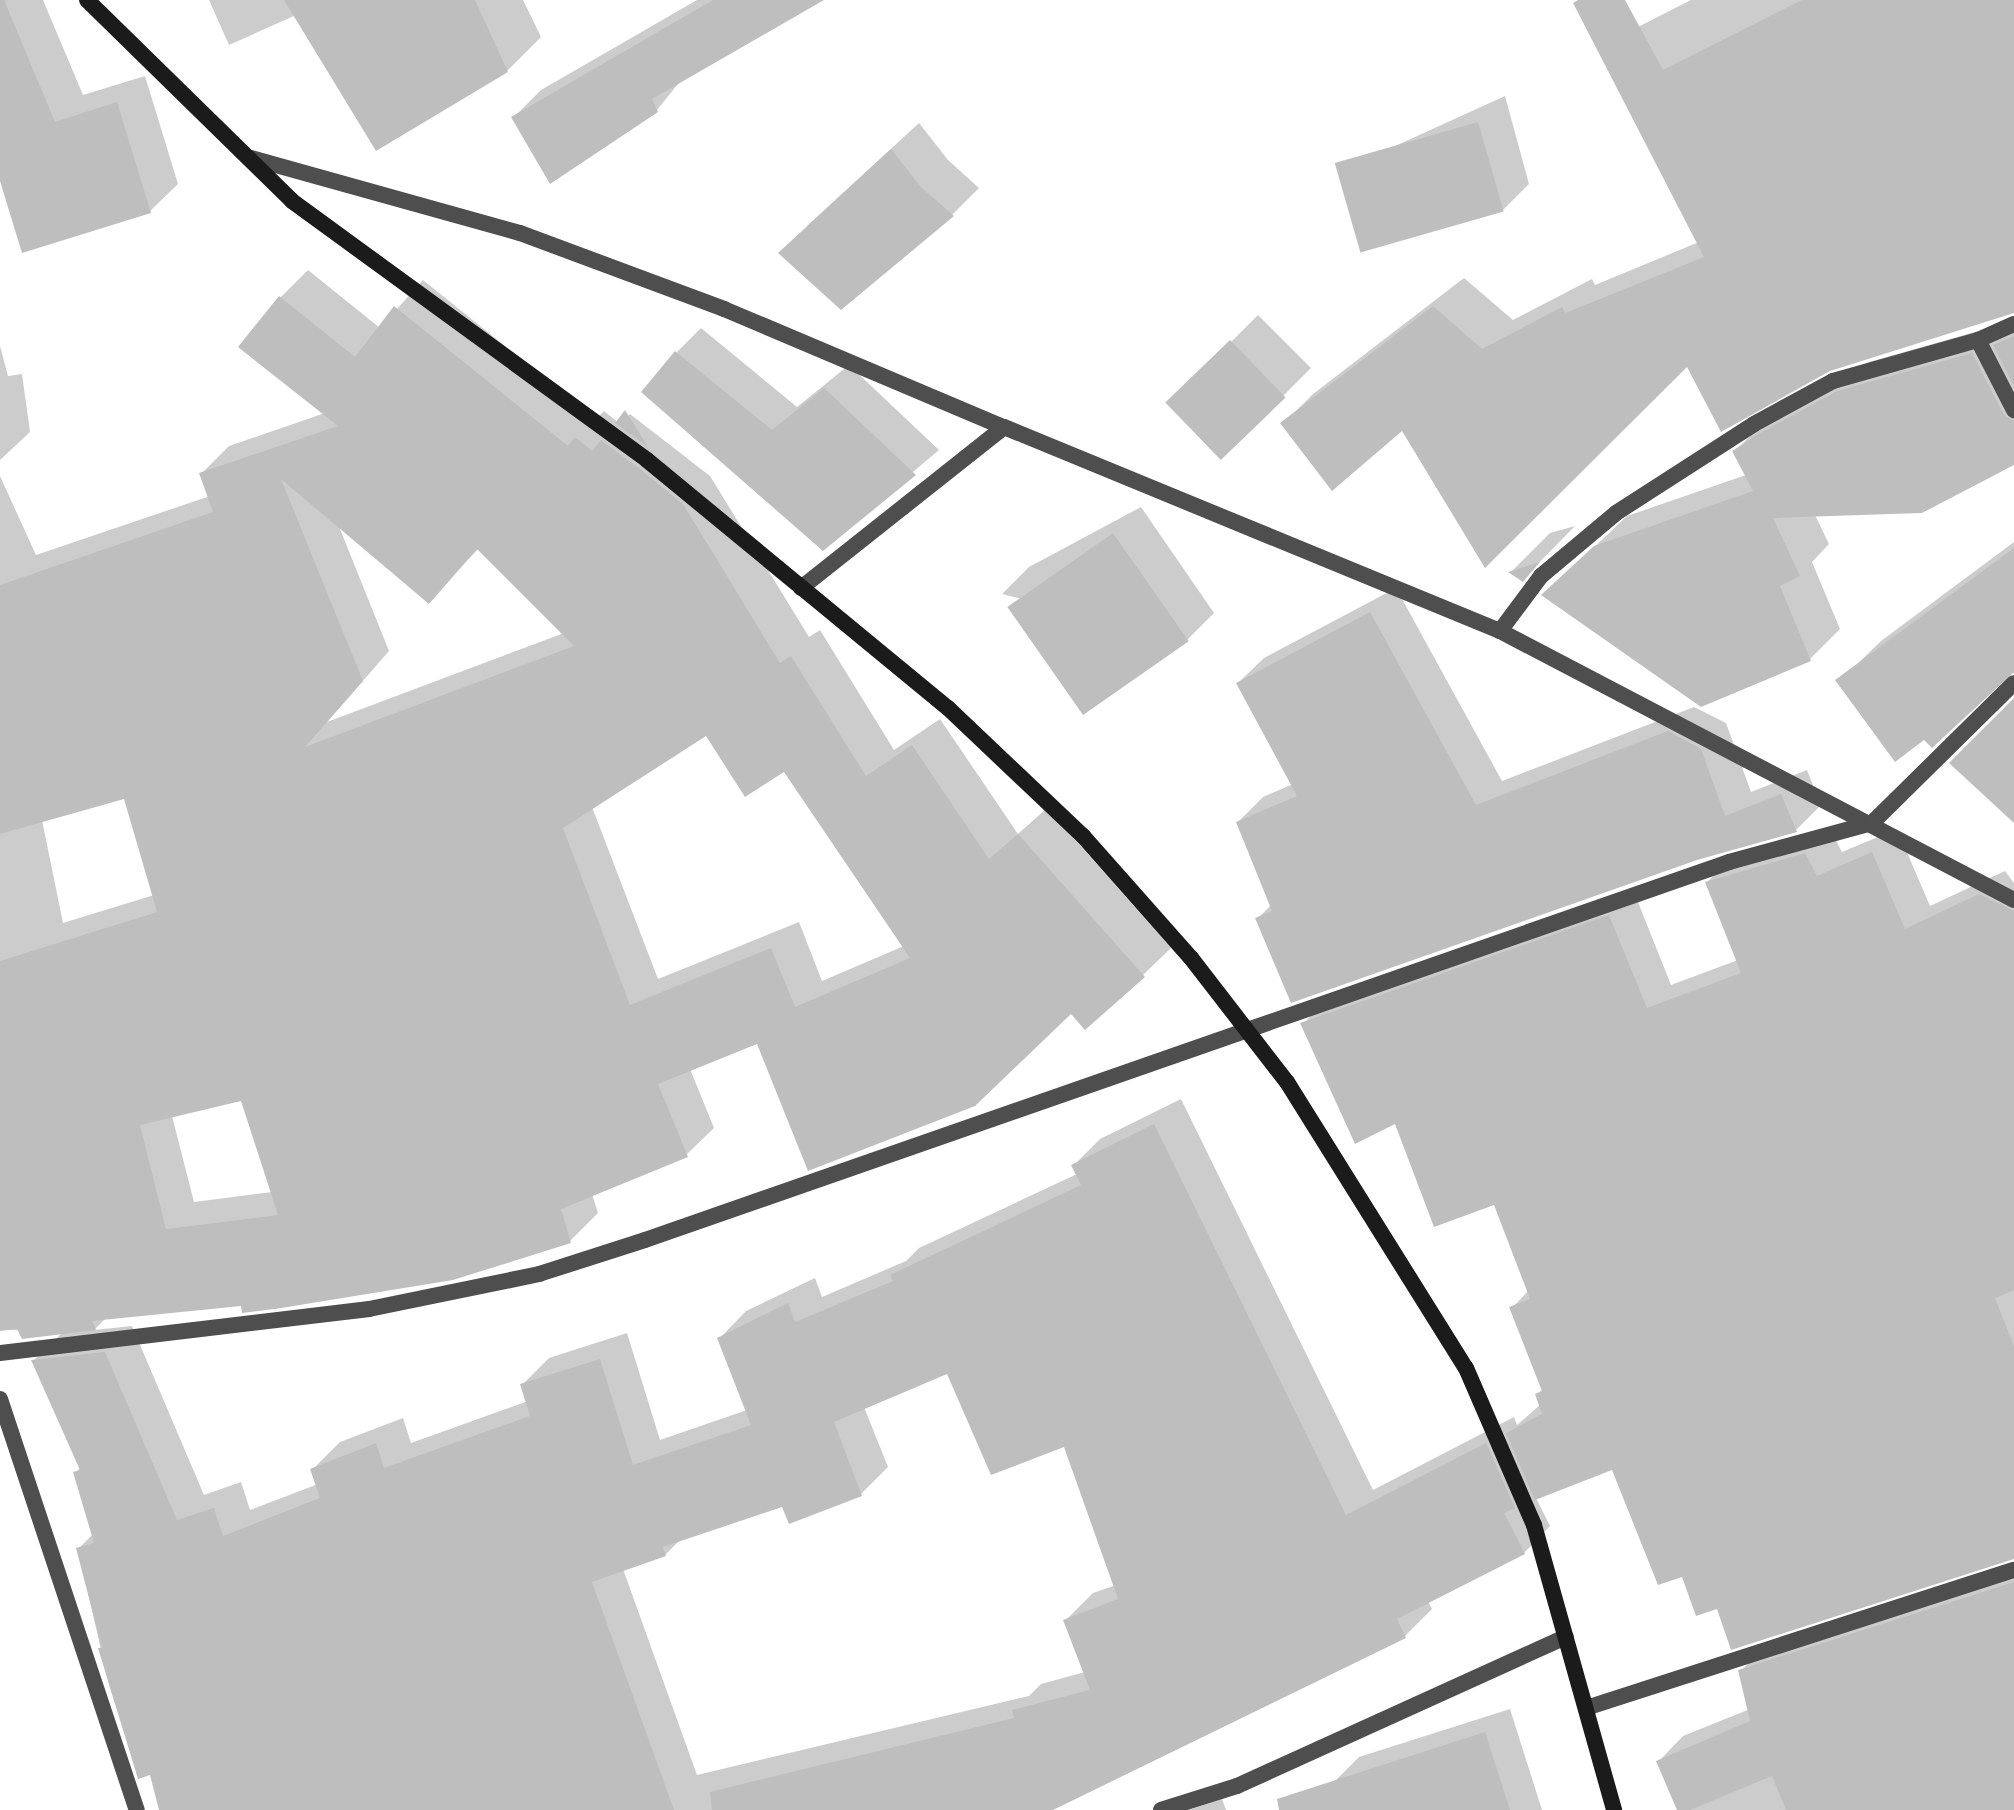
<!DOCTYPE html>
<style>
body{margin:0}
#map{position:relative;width:2014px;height:1810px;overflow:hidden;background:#fff;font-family:"Alegreya Sans",sans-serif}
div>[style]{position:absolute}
.shadow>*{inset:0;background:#0003;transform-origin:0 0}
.building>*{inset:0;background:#bebebe;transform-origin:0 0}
.street>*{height:16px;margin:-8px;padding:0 8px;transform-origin:8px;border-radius:8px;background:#4e4e4e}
.secondary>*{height:16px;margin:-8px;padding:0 8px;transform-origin:8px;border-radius:8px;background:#1b1b1b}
span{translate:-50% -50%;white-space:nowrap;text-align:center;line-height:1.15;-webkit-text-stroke:8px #fff;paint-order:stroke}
</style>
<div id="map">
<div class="shadow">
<i style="clip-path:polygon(0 0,43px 0,83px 95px,145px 76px,178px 184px,150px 211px,0 174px)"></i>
<i style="clip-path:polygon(209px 0,523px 0,541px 37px,507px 71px,296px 15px,229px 45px)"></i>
<i style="clip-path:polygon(697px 0,820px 0,682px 79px,657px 110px,514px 117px,541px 90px)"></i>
<i style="clip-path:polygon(1691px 0,2014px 0,2014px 312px,1687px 363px,1402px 428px,1283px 424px,1313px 394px,1464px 278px,1513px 320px,1592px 279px,1595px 285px,1699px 242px,1634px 29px)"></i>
<i style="clip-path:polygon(1505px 96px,1529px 184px,1502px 211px,1344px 184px,1371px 157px)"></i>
<i style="clip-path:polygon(919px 123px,948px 160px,979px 188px,952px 215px,807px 226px)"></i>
<i style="clip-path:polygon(evenodd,308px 270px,380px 328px,423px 280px,596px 419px,604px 411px,620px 424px,630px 414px,710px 476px,809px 637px,820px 630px,894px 750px,940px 719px,1018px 834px,1047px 808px,1171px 948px,1143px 975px,1071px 1011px,758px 1042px,690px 1069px,714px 1128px,686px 1155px,592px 1194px,598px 1213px,570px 1241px,243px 1304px,106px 1318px,94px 1330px,132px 1326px,204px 1495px,241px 1482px,250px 1510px,318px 1484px,313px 1469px,340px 1442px,403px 1418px,411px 1443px,528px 1401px,522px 1385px,549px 1358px,627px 1333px,660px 1440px,747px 1410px,720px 1338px,746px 1311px,815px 1278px,822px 1297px,906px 1261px,919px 1248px,1077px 1174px,1073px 1166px,1100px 1139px,1181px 1099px,1373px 1490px,1514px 1417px,1517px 1425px,1541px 1404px,1537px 1395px,1543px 1389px,1512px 1308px,1529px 1290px,1495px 1202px,1396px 1121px,1303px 1024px,1327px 999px,1634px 892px,1671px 985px,1738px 960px,1707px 882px,1732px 858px,1830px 829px,1842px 852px,1897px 829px,1930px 906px,2005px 871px,2014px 883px,2014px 1558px,1718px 1607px,1683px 1574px,1613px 1468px,1536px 1498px,1550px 1526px,1524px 1553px,1428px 1601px,1432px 1609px,1405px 1636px,1048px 1810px,161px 1810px,152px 1773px,139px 1776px,109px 1685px,78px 1549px,93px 1534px,75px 1473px,81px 1467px,33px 1361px,62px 1333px,0 1329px,0 476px,36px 555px,210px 496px,201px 474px,229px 446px,325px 413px,280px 298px,308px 270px,338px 524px,429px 601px,479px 548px,564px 633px,327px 722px,389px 651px,338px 524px,308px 270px,707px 734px,784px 770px,904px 946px,822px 981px,799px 922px,658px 979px,592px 807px,707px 734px,308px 270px,125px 796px,154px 895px,63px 923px,42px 820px,125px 796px,308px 270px,243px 1099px,272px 1192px,194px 1202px,172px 1116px,243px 1099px,308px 270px,948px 1371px,1065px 1444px,1116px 1585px,1093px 1593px,1066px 1620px,1085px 1672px,1041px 1684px,1029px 1696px,697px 1775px,623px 1569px,665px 1555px,680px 1540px,783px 1504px,861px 1494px,888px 1467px,864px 1407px,948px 1371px)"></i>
<i style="left:1258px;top:315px;width:75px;height:125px;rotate:45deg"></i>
<i style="clip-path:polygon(2003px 324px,2014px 327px,2014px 463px,1815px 515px,1829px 544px,1812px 562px,1840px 629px,1810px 659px,1544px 595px,1627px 516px,1746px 475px,1734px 452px,1764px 422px,1869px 362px)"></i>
<i style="clip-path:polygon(701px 328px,797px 407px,849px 365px,939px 450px,823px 548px,677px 352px)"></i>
<i style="clip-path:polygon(0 346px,8px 376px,22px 374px,30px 432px,0 460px)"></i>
<i style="clip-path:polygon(1141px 507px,1214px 613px,1187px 640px,1002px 594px,1029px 567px)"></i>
<i style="clip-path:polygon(1575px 526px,1522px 580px,1511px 572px,1550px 533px)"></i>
<i style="clip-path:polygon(2014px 542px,2014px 673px,1851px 670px,1881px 641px)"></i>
<i style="clip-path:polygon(1396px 588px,1502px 781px,1694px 707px,1726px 723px,1751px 792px,1807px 770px,1821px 805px,1796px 830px,1257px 919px,1271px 905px,1238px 822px,1263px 797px,1293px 784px,1238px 683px,1264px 658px)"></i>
<i style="clip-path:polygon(2014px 1566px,2014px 1804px,1999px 1810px,1679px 1810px,1659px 1761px,1683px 1736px,1750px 1709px,1741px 1671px,1765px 1646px)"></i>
<i style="clip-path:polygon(1510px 1709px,1542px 1810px,1343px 1810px,1334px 1782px,1359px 1757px)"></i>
<i style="clip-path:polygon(1222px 1799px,1226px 1810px,1189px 1810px)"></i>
</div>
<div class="building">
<i style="clip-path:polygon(0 0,4px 0,55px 122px,117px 102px,151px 213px,22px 253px,0 181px)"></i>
<i style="clip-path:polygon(284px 0,475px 0,508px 72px,376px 151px)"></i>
<i style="clip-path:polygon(713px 0,824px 0,652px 99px,658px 112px,550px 184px,511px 117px)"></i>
<i style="clip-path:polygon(1578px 0,1625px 0,1663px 70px,1802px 0,2014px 0,2014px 313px,1830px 371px,1721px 432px,1687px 367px,1485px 568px,1402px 431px,1332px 491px,1280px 423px,1433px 306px,1482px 349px,1562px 307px,1565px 313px,1704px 257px,1573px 3px)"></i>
<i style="left:1478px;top:122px;width:93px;height:149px;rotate:74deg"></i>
<i style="clip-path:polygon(891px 149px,921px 187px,954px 216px,841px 310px,778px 253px)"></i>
<i style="clip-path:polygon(evenodd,279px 296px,355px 357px,394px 306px,568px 446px,575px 437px,592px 451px,601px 440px,640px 469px,683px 504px,780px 663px,791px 656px,866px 776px,912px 745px,989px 859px,1018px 834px,1145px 977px,1085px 1030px,1071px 1014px,975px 1106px,808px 1171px,757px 1044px,658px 1084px,688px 1157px,561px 1209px,571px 1243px,453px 1280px,275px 1309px,242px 1313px,241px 1306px,92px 1321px,96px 1330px,22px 1339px,17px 1329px,0 1331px,0 961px,157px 912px,124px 799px,0 834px,0 585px,213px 512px,199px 473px,338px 426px,238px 347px,279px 296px,281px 479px,429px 604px,477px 549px,574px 646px,305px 747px,363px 681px,281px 479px,279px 296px,706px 736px,745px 797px,784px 772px,910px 958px,795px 1007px,771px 948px,630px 1005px,563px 828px,706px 736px,279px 296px,241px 1101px,278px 1215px,166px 1229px,140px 1125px,241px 1101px)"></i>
<i style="clip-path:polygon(2014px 336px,2014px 386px,1993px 345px)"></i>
<i style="left:1230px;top:340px;width:80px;height:90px;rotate:46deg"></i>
<i style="clip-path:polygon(675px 351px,772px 430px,824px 388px,916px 475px,823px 551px,641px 392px)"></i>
<i style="clip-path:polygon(1972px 353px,2004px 415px,2014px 421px,2014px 465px,1922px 513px,1773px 518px,1800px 576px,1780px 586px,1811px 661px,1701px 707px,1541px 595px,1594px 546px,1753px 491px,1732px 451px,1760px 433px,1837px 391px)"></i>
<i style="clip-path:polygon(625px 410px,648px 447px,615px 423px)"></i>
<i style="left:1113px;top:533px;width:132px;height:129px;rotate:55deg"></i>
<i style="clip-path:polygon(2014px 548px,2014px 672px,1932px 748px,1924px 740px,1895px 762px,1835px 680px)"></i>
<i style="clip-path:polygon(1540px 562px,1523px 582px,1508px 572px)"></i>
<i style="clip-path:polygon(1370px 612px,1476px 805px,1668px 731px,1701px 749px,1725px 816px,1781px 794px,1797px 832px,1697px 860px,1291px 1003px,1255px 918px,1272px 911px,1236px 822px,1297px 796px,1236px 683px)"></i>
<i style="clip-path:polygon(2014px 698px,2014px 823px,1949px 763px)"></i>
<i style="clip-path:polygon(1872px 852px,1905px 929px,1979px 894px,2014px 911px,2014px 1290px,1995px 1298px,2014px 1346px,2014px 1559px,1731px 1650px,1717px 1609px,1696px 1616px,1682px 1577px,1658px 1585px,1612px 1470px,1535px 1500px,1506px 1433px,1542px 1414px,1535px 1394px,1542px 1391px,1509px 1307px,1530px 1299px,1494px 1205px,1434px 1227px,1395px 1124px,1355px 1144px,1300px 1023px,1609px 915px,1647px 1008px,1741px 973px,1705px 882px,1805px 853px,1817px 876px)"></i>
<i style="clip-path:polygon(1154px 1124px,1346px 1515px,1486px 1443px,1515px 1508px,1504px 1513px,1525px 1554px,1397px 1619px,1406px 1638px,1053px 1810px,712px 1810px,710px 1792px,1014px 1718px,1012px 1710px,1090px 1690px,1063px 1620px,1118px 1599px,1064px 1447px,991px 1475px,947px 1374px,834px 1422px,862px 1496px,789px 1524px,782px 1507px,663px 1547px,666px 1556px,592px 1582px,674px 1810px,159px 1810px,150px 1775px,138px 1779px,98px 1648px,102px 1648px,76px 1548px,94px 1543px,73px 1472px,80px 1470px,31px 1360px,105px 1352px,177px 1520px,214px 1508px,223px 1536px,320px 1498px,310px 1469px,376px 1443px,384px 1468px,530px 1416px,520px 1384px,600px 1359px,633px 1465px,751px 1425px,717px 1338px,788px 1303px,795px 1322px,893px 1281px,890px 1275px,1081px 1185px,1071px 1165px)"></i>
<i style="clip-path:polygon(2014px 1582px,2014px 1810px,1786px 1810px,1772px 1776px,1690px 1810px,1677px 1810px,1656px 1761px,1750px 1721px,1738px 1670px)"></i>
<i style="clip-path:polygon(1485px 1732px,1510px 1810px,1279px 1810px,1277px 1799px)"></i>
</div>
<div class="street">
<i style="left:251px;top:158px;width:279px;rotate:15.6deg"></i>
<i style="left:520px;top:233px;width:218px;rotate:20.4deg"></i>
<i style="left:724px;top:309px;width:304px;rotate:22.9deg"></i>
<i style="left:1978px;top:340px;width:79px;rotate:62.8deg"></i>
<i style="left:801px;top:588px;width:259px;rotate:-38.4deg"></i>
<i style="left:1004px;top:427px;width:536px;rotate:22.36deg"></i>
<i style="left:1500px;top:631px;width:580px;rotate:27.63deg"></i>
<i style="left:1500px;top:631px;width:69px;rotate:-53.3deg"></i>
<i style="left:1541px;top:576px;width:98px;rotate:-40deg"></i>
<i style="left:1616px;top:513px;width:164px;rotate:-32.8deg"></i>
<i style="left:1754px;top:424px;width:90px;rotate:-28.6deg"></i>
<i style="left:1833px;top:381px;width:151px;rotate:-15.8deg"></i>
<i style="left:1978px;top:340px;width:39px;rotate:-24deg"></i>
<i style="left:0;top:1353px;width:372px;rotate:-6.8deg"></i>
<i style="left:369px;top:1309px;width:174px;rotate:-11.6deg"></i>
<i style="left:539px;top:1274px;width:111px;rotate:-17.8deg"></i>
<i style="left:645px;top:1240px;width:1148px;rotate:-19.22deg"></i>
<i style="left:1729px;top:862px;width:148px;rotate:-15.3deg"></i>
<i style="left:1872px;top:823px;width:199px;rotate:-44.6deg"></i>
<i style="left:0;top:1399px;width:433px;rotate:71.6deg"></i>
<i style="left:1586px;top:1708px;width:450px;rotate:-17.9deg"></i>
<i style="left:1161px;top:1810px;width:80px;rotate:-17.5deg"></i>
<i style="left:1237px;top:1786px;width:361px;rotate:-24.4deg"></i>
</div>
<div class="secondary">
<i style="left:87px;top:0;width:287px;rotate:44.4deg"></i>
<i style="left:292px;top:201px;width:439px;rotate:36.1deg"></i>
<i style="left:647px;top:460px;width:390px;rotate:39.5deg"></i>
<i style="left:948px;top:708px;width:186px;rotate:43.5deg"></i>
<i style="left:1083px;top:836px;width:163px;rotate:48.5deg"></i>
<i style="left:1191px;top:958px;width:157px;rotate:52.3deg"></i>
<i style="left:1287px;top:1082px;width:337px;rotate:58deg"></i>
<i style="left:1466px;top:1368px;width:171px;rotate:66.6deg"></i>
<i style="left:1534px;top:1525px;width:296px;rotate:74.3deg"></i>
</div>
</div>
